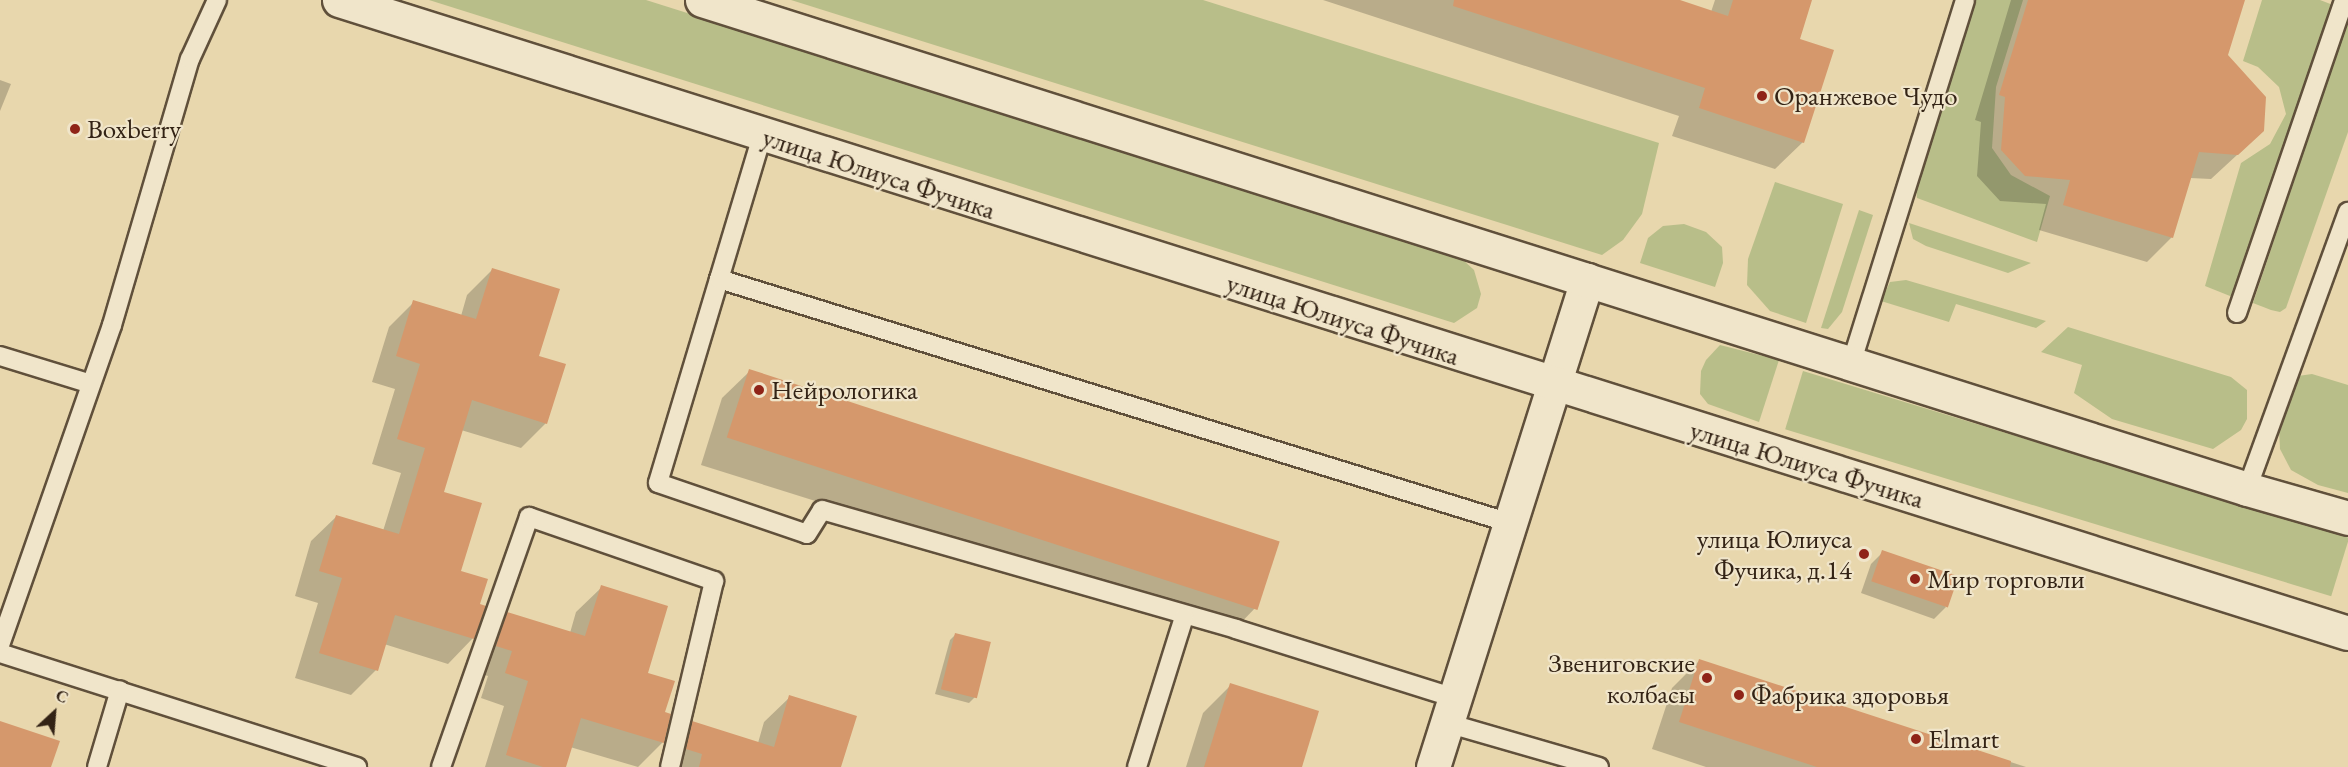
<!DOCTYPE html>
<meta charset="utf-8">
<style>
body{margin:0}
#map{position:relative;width:2348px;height:767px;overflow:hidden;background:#e8d7ad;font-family:"EB Garamond",serif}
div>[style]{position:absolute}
.green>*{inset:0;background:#b8be89;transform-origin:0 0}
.shadow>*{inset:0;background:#0003}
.building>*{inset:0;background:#d5986c;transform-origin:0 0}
.roads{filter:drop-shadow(2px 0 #60503b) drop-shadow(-2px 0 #60503b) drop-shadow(0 2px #60503b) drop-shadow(0 -2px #60503b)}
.lane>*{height:18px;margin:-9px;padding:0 9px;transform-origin:9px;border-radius:9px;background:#f0e5ca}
.street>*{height:33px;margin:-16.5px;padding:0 16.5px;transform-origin:16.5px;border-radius:16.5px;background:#f0e5ca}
.secondary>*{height:33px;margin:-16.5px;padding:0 16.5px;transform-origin:16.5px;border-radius:16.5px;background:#f0e5ca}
.dots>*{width:16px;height:16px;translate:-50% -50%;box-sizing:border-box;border:3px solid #f0e5ca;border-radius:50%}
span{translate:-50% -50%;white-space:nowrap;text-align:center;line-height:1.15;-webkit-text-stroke:4.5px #f0e5ca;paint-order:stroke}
.poi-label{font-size:27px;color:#332315}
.left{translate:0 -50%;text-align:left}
.right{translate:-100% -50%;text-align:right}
.street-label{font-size:27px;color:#332315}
.north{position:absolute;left:24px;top:683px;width:60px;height:60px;-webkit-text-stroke:4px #f0e5ca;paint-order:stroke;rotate:26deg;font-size:16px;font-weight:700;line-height:24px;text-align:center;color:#332315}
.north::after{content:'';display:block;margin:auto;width:21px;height:27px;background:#332315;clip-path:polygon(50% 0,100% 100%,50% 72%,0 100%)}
</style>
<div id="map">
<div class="green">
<i style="clip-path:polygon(429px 0,646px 0,1461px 258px,1474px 270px,1481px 294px,1477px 308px,1454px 323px)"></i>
<i style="clip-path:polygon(791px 0,1203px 0,1659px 143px,1642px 214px,1623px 240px,1602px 255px)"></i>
<i style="clip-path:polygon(1975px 0,2023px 0,1996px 87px,1992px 148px,2011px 175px,2050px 196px,2037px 242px,1917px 198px,1916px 186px)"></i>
<i style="clip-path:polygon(2262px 0,2320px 0,2333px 5px,2235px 298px,2205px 286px,2241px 163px,2270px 144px,2286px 114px,2279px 87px,2258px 67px,2243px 61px)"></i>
<i style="clip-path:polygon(2348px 20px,2348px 132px,2286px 308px,2280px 312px,2271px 310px,2253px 303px)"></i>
<i style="clip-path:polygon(1775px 182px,1843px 204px,1806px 323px,1770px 311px,1747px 285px,1748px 259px)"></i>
<i style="clip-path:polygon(1859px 210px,1873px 215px,1842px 312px,1828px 329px,1821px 328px)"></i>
<i style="clip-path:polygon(1909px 223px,2031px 263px,2008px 273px,1926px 246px,1913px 239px)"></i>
<i style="clip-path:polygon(1684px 224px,1706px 232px,1722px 247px,1723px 263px,1715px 287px,1640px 263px,1648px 238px,1663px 226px)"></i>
<i style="clip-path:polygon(1906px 280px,2046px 321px,2036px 328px,1956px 304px,1949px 322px,1881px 301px,1890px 282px)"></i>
<i style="clip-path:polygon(2068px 327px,2231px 377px,2247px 390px,2247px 419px,2241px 430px,2213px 449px,2112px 419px,2074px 393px,2082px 365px,2041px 352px)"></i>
<i style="clip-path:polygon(1720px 345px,1779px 360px,1759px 422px,1708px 404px,1700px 394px,1701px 371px,1706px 360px)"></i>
<i style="left:1803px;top:371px;width:571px;height:61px;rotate:17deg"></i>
<i style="clip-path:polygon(2312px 374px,2348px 385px,2348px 493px,2318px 485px,2291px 470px,2280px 449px,2279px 429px,2298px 376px)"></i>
</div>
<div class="shadow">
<i style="clip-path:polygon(1323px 0,1675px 0,1711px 12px,1715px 0,1811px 0,1798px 39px,1803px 142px,1775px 169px,1672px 136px,1679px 116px)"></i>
<i style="clip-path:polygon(2011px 0,2243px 0,2227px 55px,2263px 131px,2211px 179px,2190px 178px,2172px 237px,2147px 262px,2039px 230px,2046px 204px,2000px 201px,1977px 176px,1981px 122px,1975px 120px)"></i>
<i style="clip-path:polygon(0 80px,11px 84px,0 111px)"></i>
<i style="clip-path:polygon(492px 270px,537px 357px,546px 423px,521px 448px,461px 430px,442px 493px,460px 572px,478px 605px,473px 638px,448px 664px,384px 644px,376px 670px,351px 695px,295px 678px,318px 603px,295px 596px,311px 541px,337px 516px,383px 531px,401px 473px,372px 464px,395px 389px,372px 382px,389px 327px,414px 302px,461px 316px,467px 295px)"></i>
<i style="clip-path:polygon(750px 371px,1259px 604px,1232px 632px,701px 465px,722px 398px)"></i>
<i style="clip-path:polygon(1883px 552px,1946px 607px,1934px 619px,1861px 593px,1871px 564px)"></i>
<i style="clip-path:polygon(602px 587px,663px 713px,663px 742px,638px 767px,570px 747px,564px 767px,485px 767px,504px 706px,481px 698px,488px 676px,471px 671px,483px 639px,508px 614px,570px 633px,576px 612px)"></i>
<i style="clip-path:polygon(956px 634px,975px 697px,969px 703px,935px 694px,950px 640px)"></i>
<i style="clip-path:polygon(1699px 661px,2026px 767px,1706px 767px,1652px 749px,1672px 688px)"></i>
<i style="clip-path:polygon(1231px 685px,1300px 767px,1186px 767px,1203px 713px)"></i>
<i style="clip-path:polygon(790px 697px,840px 767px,663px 767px,668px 748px,693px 723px,758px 743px,764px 722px)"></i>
</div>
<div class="building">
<i style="clip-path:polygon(1454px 0,1680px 0,1728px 16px,1733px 0,1812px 0,1800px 39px,1834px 50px,1804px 143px,1699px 108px,1705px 88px,1453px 6px)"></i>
<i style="clip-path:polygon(2028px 0,2245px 0,2228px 55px,2266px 97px,2264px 131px,2238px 155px,2199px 152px,2173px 238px,2063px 205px,2070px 180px,2025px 176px,2001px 150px,2005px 97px,1999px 95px)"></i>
<i style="clip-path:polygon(492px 268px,560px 289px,539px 356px,566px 364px,547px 424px,472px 400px,444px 492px,482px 503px,461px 571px,488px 579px,480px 604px,486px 606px,474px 639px,395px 615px,378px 671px,319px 653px,342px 578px,319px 571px,336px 515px,399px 534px,425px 448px,397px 439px,420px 364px,396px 356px,413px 300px,476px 319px)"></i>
<i style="left:749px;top:369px;width:558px;height:72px;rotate:18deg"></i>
<i style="left:1882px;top:550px;width:81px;height:33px;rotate:19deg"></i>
<i style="clip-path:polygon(601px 585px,668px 606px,648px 673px,675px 681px,665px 712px,671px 714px,664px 743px,581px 718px,566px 767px,543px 767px,506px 755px,528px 681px,505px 673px,512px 651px,496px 646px,507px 612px,585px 636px)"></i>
<i style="left:955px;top:633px;width:37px;height:58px;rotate:14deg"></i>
<i style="clip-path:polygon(1699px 659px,2011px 761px,2010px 767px,1817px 767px,1679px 722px)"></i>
<i style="clip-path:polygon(1230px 683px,1319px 711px,1302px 767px,1204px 767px)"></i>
<i style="clip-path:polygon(789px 695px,857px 716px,841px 767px,699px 767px,702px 754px,686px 749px,692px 721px,774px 747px)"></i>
<i style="clip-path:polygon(0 721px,60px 741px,51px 767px,0 767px)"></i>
</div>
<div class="roads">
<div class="lane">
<i style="left:762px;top:136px;width:362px;rotate:106.7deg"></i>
<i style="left:658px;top:483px;width:157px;rotate:18.9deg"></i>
<i style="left:807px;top:534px;width:28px;rotate:-58deg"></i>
<i style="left:822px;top:510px;width:431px;rotate:16deg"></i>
<i style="left:1236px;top:629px;width:230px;rotate:17.5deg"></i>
<i style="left:719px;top:279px;width:828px;rotate:17.14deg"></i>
<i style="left:2237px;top:313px;width:331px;rotate:-71.1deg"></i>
<i style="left:0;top:356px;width:95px;rotate:17.1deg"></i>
<i style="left:1851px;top:364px;width:381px;rotate:-72.6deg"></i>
<i style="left:2247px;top:489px;width:295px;rotate:-70deg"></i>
<i style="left:0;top:645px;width:339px;rotate:-70.7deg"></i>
<i style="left:112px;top:325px;width:277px;rotate:-73.7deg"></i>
<i style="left:190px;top:59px;width:65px;rotate:-65.4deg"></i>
<i style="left:0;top:653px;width:375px;rotate:17.7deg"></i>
<i style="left:1447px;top:723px;width:158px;rotate:16.1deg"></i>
<i style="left:97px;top:767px;width:80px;rotate:-73.4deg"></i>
<i style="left:441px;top:767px;width:265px;rotate:-70.6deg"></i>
<i style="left:529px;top:517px;width:196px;rotate:19.1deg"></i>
<i style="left:714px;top:581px;width:191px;rotate:103.3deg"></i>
<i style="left:1137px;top:767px;width:157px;rotate:-72.6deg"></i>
</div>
<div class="street">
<i style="left:1433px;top:767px;width:511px;rotate:-72.45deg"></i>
</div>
<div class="secondary">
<i style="left:339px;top:0;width:2106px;rotate:17.49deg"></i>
<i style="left:702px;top:0;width:1621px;rotate:17.56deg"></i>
<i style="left:2247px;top:489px;width:105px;rotate:16deg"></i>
</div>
</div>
<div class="dots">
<i style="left:1762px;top:96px;background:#8f2418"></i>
<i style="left:75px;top:129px;background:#8f2418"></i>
<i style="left:759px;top:390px;background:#8f2418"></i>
<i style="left:1864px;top:554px;background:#8f2418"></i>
<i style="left:1915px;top:579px;background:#8f2418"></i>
<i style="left:1707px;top:678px;background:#8f2418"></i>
<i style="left:1739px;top:695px;background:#8f2418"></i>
<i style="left:1916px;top:739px;background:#8f2418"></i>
</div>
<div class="poi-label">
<span class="left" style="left:1774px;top:96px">Оранжевое Чудо</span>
<span class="left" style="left:87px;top:129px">Boxberry</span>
<span class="left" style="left:771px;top:390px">Нейрологика</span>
<span class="right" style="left:1852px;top:554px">улица Юлиуса<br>Фучика, д.14</span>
<span class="left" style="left:1927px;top:579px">Мир торговли</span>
<span class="right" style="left:1695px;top:678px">Звениговские<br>колбасы</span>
<span class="left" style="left:1751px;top:695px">Фабрика здоровья</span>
<span class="left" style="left:1928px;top:739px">Elmart</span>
</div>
<div class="street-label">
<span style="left:879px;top:173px;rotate:18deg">улица Юлиуса Фучика</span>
<span style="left:1343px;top:319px;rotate:18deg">улица Юлиуса Фучика</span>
<span style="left:1807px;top:464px;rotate:17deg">улица Юлиуса Фучика</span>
</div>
<div class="north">С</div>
</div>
